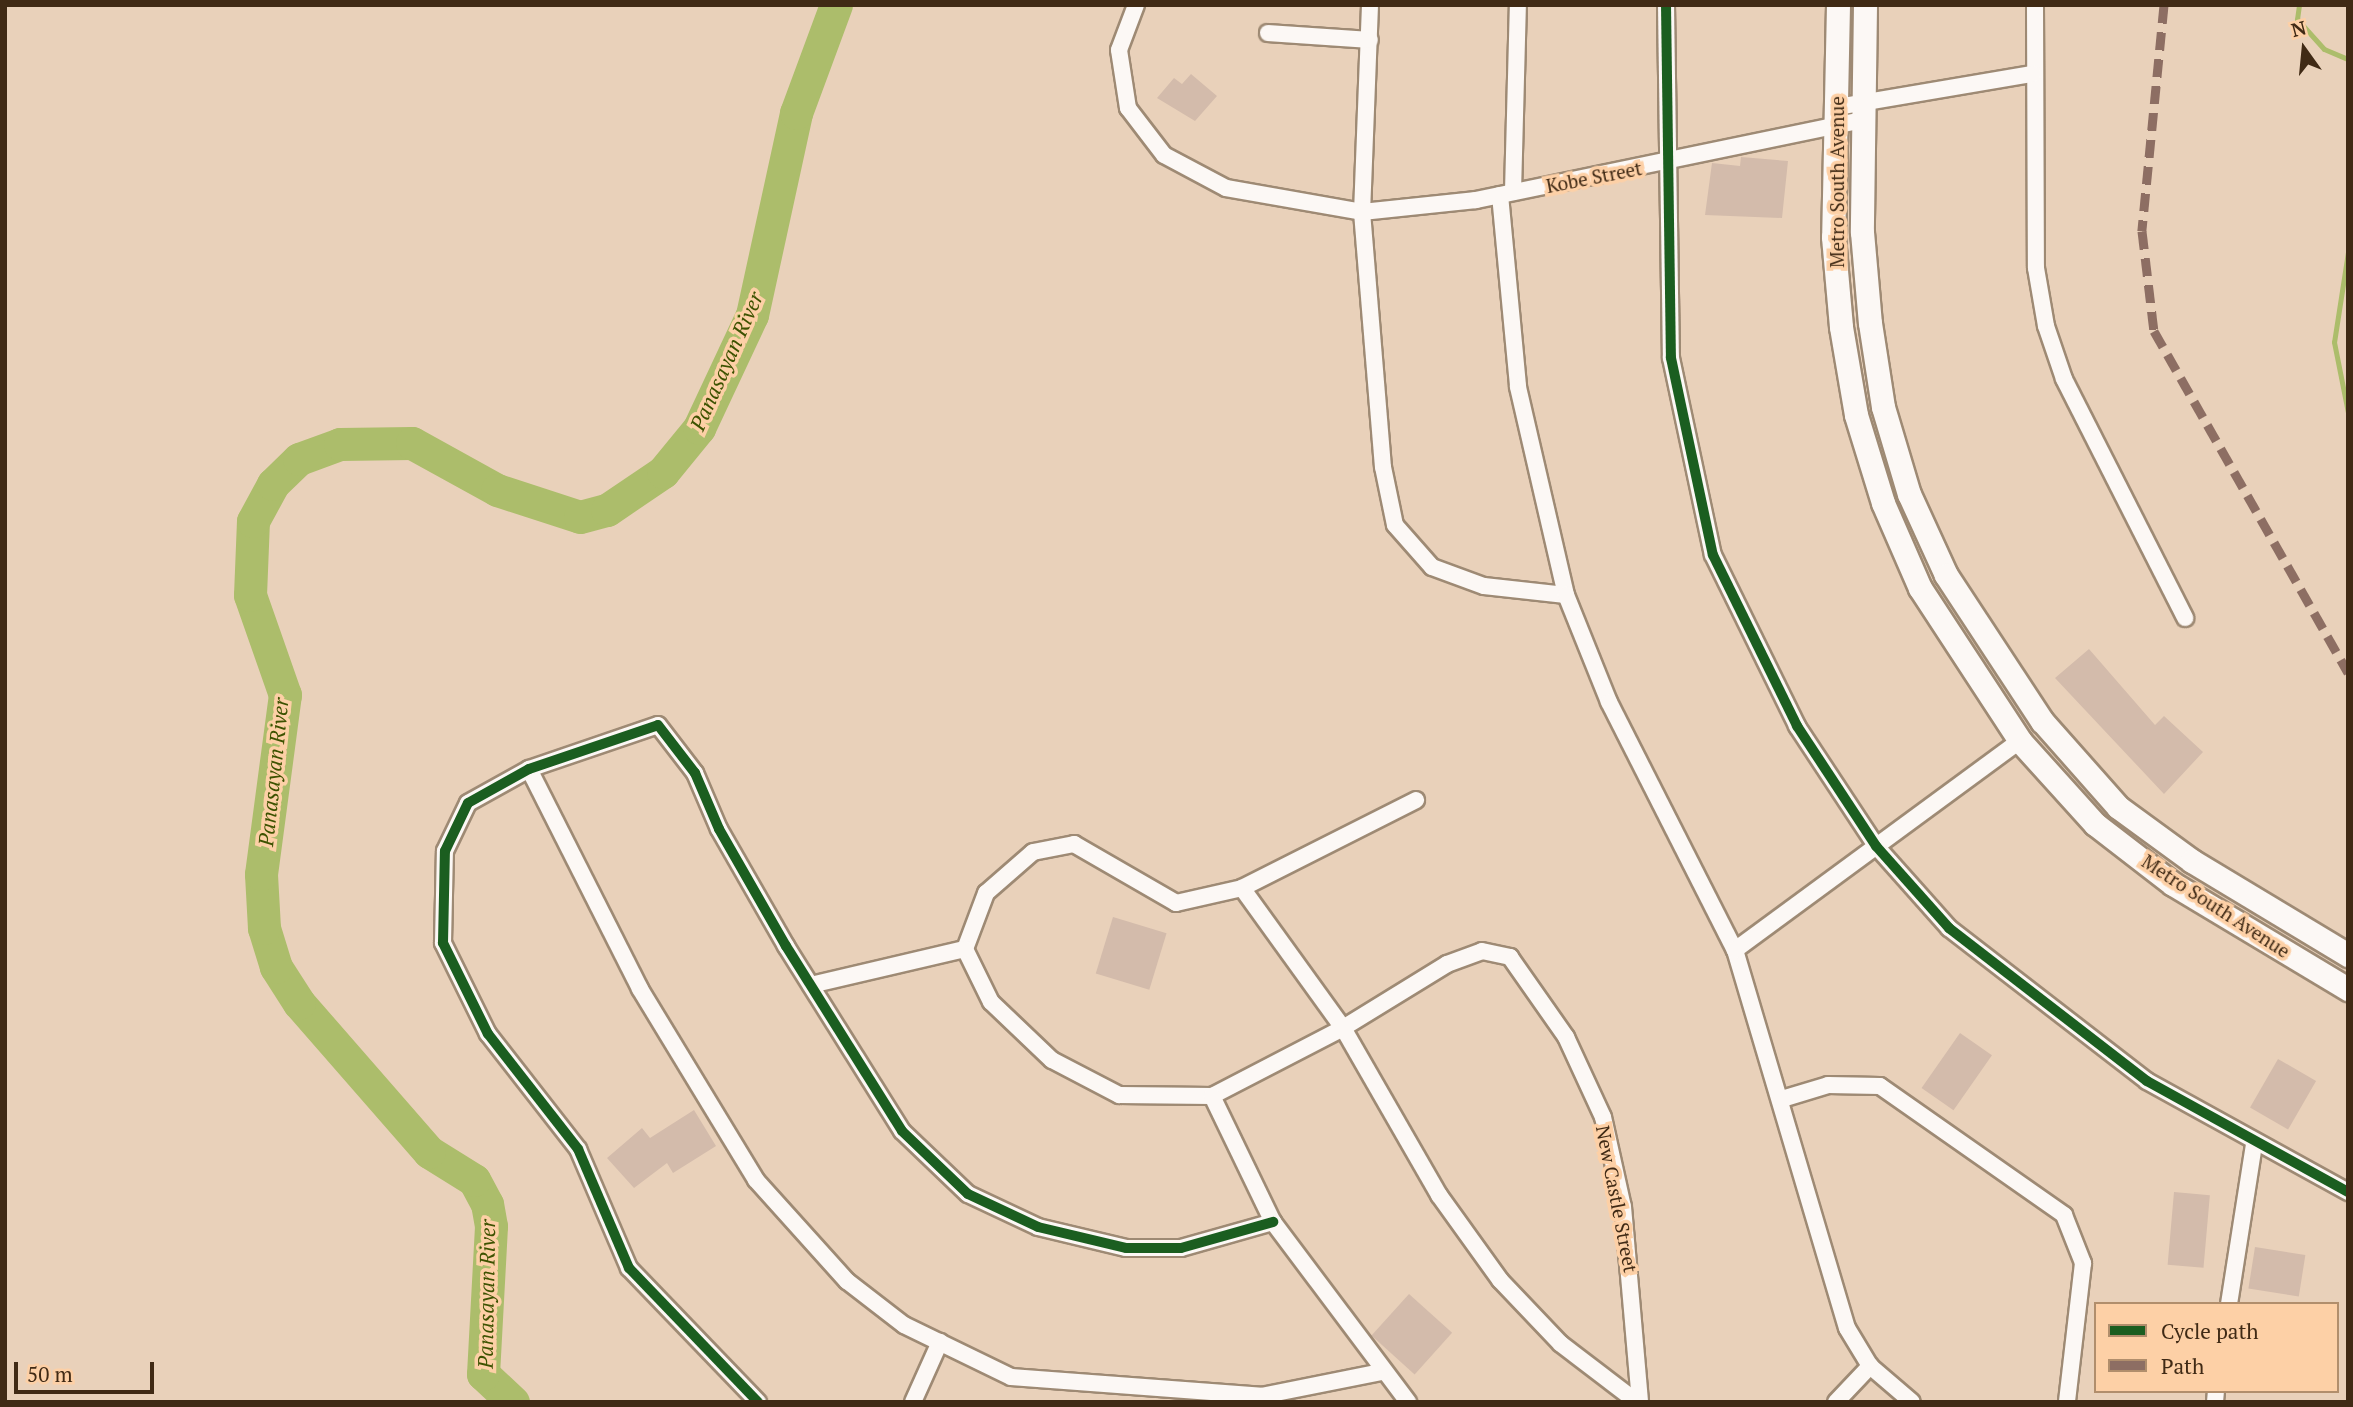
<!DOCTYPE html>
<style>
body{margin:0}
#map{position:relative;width:2353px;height:1407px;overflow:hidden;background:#e9d1ba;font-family:"PT Serif",serif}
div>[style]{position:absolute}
.stream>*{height:5px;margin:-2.5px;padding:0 2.5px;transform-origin:2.5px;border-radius:2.5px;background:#acbd6b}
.river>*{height:33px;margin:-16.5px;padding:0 16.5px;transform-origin:16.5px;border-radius:16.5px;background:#acbd6b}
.building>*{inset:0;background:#d3bbab;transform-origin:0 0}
.roads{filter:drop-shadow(2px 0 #9e8a74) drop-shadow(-2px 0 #9e8a74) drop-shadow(0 2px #9e8a74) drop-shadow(0 -2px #9e8a74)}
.street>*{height:16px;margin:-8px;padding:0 8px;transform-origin:8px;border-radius:8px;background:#fcf8f5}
.secondary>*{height:23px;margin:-11.5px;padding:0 11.5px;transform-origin:11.5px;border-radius:11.5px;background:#fcf8f5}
.quiet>*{height:9px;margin-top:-4.5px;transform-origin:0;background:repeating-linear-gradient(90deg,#8d6e63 0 18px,transparent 0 27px)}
.cycleway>*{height:10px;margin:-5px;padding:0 5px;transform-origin:5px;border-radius:5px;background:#1b5e20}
span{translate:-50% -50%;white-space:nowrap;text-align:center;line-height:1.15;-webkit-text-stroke:7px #fdd0a6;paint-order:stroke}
.street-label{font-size:19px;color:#402a15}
.water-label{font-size:21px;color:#3d5200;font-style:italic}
.frame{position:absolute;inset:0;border:7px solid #402a15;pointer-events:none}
.legend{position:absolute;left:2094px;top:1302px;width:245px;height:91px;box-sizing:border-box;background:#fdd0a6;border:2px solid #b18e6c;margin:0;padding:9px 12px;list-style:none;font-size:21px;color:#402a15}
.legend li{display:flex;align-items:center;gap:14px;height:35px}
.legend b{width:35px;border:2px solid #b18e6c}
.north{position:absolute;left:2269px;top:14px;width:70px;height:70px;-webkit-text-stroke:5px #fdd0a6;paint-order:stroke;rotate:345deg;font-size:19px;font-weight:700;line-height:28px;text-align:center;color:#402a15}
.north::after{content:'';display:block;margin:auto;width:24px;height:32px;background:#402a15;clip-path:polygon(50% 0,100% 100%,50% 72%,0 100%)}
.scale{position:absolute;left:14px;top:1362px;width:140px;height:32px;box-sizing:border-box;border:4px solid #402a15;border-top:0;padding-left:9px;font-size:21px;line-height:24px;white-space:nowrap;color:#402a15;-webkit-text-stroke:5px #fdd0a6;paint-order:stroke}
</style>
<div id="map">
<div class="stream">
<i style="left:2299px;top:5px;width:14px;rotate:98deg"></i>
<i style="left:2297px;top:19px;width:40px;rotate:48deg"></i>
<i style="left:2324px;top:49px;width:26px;rotate:23deg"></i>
<i style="left:2348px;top:252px;width:91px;rotate:98.8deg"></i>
<i style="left:2334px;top:342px;width:72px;rotate:78.8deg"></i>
</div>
<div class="river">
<i style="left:513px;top:1402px;width:41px;rotate:-137deg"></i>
<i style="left:483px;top:1374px;width:148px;rotate:-86.9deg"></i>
<i style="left:491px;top:1226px;width:22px;rotate:-100deg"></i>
<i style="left:487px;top:1204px;width:27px;rotate:-118deg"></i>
<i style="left:474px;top:1180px;width:53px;rotate:-148.1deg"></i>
<i style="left:429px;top:1152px;width:198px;rotate:-131.1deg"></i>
<i style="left:299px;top:1003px;width:43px;rotate:-122.6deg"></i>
<i style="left:276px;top:967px;width:41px;rotate:-107.1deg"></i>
<i style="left:264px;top:928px;width:54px;rotate:-93.2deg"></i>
<i style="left:261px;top:874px;width:181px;rotate:-82.4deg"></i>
<i style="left:285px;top:695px;width:106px;rotate:-109.3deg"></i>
<i style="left:250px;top:595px;width:74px;rotate:-87.7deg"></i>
<i style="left:253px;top:521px;width:42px;rotate:-61.6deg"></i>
<i style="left:273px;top:484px;width:36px;rotate:-44deg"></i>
<i style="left:299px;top:459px;width:44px;rotate:-20.1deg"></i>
<i style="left:340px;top:444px;width:72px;rotate:-0.8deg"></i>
<i style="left:412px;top:443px;width:97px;rotate:28.9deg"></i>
<i style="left:497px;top:490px;width:87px;rotate:18deg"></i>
<i style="left:580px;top:517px;width:28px;rotate:-15deg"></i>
<i style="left:607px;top:510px;width:68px;rotate:-34.2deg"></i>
<i style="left:663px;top:472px;width:57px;rotate:-50.7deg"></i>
<i style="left:699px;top:428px;width:125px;rotate:-64.9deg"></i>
<i style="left:752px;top:315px;width:207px;rotate:-77.7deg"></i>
<i style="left:796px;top:113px;width:115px;rotate:-69.7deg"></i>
</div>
<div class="building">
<i style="clip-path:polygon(1191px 74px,1217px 96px,1195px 121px,1157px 98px,1174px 78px,1182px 84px)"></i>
<i style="clip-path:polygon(1741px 157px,1788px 161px,1782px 218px,1705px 215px,1712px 163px,1740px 166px)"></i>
<i style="clip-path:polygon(2089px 649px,2155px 725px,2164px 716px,2203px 752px,2164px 794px,2055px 678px)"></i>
<i style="left:1113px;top:917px;width:56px;height:59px;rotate:17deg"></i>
<i style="left:1960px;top:1033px;width:39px;height:67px;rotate:35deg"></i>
<i style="left:2278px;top:1059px;width:44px;height:56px;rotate:30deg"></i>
<i style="clip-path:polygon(694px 1110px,716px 1146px,673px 1173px,667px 1163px,634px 1188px,607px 1158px,642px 1128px,650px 1138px)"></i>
<i style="left:2174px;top:1192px;width:36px;height:73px;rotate:5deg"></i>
<i style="left:2255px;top:1247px;width:51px;height:42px;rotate:9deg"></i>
<i style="left:1409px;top:1294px;width:58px;height:56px;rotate:42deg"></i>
</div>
<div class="roads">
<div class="street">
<i style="left:1136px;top:5px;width:48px;rotate:110.7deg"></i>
<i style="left:1119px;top:50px;width:59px;rotate:81.2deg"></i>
<i style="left:1128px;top:108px;width:59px;rotate:52.5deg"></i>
<i style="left:1164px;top:155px;width:70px;rotate:28deg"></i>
<i style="left:1226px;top:188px;width:138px;rotate:10deg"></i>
<i style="left:1362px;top:212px;width:115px;rotate:-6deg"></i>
<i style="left:1476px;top:200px;width:396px;rotate:-11.7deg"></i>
<i style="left:1370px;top:5px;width:207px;rotate:92.2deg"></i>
<i style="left:1362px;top:212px;width:256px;rotate:85.3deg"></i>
<i style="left:1383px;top:467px;width:59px;rotate:78.3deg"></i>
<i style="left:1395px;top:525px;width:56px;rotate:48.6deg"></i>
<i style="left:1432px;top:567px;width:55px;rotate:20.1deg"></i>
<i style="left:1484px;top:586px;width:82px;rotate:6.3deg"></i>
<i style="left:1666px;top:5px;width:353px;rotate:89.2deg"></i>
<i style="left:1671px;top:358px;width:201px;rotate:78deg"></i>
<i style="left:1713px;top:555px;width:191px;rotate:63.8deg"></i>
<i style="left:1797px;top:726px;width:144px;rotate:56.6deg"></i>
<i style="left:1876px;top:846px;width:110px;rotate:48.3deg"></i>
<i style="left:1949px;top:928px;width:250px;rotate:37.7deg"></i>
<i style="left:2147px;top:1081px;width:230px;rotate:28.9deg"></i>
<i style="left:2035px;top:5px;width:263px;rotate:89.8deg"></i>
<i style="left:2036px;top:268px;width:59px;rotate:80.2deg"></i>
<i style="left:2046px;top:326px;width:56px;rotate:71.2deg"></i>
<i style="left:2064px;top:379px;width:268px;rotate:63.1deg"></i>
<i style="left:1268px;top:33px;width:102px;rotate:3.9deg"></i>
<i style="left:1837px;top:107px;width:199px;rotate:-9.6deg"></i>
<i style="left:1513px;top:192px;width:187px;rotate:-88.5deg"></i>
<i style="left:1500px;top:195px;width:193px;rotate:84.6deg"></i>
<i style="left:1518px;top:387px;width:213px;rotate:77deg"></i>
<i style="left:1566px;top:595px;width:115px;rotate:68.1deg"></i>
<i style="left:1609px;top:702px;width:278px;rotate:63.1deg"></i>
<i style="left:1735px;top:950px;width:394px;rotate:73.5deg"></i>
<i style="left:1847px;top:1328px;width:44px;rotate:58.8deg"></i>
<i style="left:1870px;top:1366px;width:55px;rotate:40.6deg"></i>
<i style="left:529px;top:769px;width:246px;rotate:63.2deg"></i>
<i style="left:640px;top:989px;width:223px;rotate:58.7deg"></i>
<i style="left:756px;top:1180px;width:136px;rotate:48deg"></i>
<i style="left:847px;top:1281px;width:72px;rotate:37.7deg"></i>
<i style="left:904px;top:1325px;width:119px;rotate:25.9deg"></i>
<i style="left:1011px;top:1377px;width:251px;rotate:4.3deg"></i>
<i style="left:1261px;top:1396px;width:122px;rotate:-11.3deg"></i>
<i style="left:1242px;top:888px;width:173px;rotate:54.2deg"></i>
<i style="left:1343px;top:1028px;width:193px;rotate:60.1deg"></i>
<i style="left:1439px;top:1195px;width:105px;rotate:54.3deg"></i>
<i style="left:1500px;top:1280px;width:88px;rotate:46.4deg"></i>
<i style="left:1561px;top:1344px;width:96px;rotate:37.3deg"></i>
<i style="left:965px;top:949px;width:59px;rotate:63.9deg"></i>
<i style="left:991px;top:1002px;width:84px;rotate:43.6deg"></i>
<i style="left:1052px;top:1060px;width:76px;rotate:27.6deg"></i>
<i style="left:1119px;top:1095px;width:93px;rotate:0.6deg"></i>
<i style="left:1212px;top:1096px;width:148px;rotate:-27.4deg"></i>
<i style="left:1343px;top:1028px;width:122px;rotate:-31.6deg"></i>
<i style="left:1447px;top:964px;width:37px;rotate:-20deg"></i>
<i style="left:1482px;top:951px;width:29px;rotate:12deg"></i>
<i style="left:1510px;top:957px;width:98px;rotate:55deg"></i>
<i style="left:1566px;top:1037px;width:88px;rotate:65.2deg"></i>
<i style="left:1603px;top:1117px;width:92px;rotate:77.5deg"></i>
<i style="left:1623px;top:1207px;width:196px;rotate:85deg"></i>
<i style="left:965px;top:949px;width:60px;rotate:-69.4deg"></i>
<i style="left:986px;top:893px;width:62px;rotate:-41.1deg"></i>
<i style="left:1033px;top:852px;width:42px;rotate:-11deg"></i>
<i style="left:1074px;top:844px;width:118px;rotate:30deg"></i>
<i style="left:1176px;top:903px;width:68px;rotate:-12.8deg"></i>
<i style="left:1242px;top:888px;width:195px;rotate:-26.8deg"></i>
<i style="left:1735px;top:950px;width:353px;rotate:-36.3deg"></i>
<i style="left:811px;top:985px;width:158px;rotate:-13.2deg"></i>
<i style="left:1212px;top:1096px;width:140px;rotate:64.2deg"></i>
<i style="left:1273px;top:1222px;width:225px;rotate:53.1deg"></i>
<i style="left:1782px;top:1099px;width:48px;rotate:-16.9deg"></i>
<i style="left:1828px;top:1085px;width:52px;rotate:1.1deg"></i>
<i style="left:1880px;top:1086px;width:225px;rotate:35deg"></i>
<i style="left:2064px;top:1215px;width:52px;rotate:68.4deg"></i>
<i style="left:2083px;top:1263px;width:140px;rotate:96.6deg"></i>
<i style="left:2229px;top:1304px;width:161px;rotate:-81.1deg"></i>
<i style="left:758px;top:1402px;width:186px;rotate:-133.9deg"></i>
<i style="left:629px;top:1268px;width:129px;rotate:-113.2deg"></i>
<i style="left:578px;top:1149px;width:146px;rotate:-128deg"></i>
<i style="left:488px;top:1034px;width:102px;rotate:-116.3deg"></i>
<i style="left:443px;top:943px;width:92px;rotate:-88.8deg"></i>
<i style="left:445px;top:851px;width:53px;rotate:-64.4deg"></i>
<i style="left:468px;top:803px;width:70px;rotate:-29.1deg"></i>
<i style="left:529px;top:769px;width:136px;rotate:-18.8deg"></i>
<i style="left:658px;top:725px;width:61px;rotate:52.4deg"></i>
<i style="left:695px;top:773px;width:61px;rotate:66.8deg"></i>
<i style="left:719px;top:829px;width:135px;rotate:60.2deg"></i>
<i style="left:786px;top:946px;width:218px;rotate:57.9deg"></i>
<i style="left:902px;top:1131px;width:91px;rotate:43.7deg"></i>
<i style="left:968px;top:1194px;width:77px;rotate:25.2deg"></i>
<i style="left:1038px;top:1227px;width:90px;rotate:13.4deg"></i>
<i style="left:1126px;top:1248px;width:55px"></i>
<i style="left:1181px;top:1248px;width:96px;rotate:-15.8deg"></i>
<i style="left:913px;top:1402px;width:66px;rotate:-65.8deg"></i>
<i style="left:1836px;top:1402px;width:50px;rotate:-46.6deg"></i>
<i style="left:2215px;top:1402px;width:11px;rotate:-85deg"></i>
</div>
<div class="secondary">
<i style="left:1838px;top:5px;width:232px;rotate:91.2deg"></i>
<i style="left:1833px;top:237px;width:90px;rotate:84.9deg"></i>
<i style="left:1841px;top:327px;width:89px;rotate:80.3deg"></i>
<i style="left:1856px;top:415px;width:92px;rotate:72.9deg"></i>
<i style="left:1883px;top:503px;width:93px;rotate:66.5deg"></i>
<i style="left:1920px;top:588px;width:183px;rotate:56.8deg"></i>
<i style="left:2020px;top:741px;width:112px;rotate:47.9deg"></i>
<i style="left:2095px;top:824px;width:98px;rotate:37.6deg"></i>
<i style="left:2173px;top:884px;width:204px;rotate:31deg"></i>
<i style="left:1865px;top:5px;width:227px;rotate:90.8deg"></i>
<i style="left:1862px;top:232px;width:91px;rotate:85deg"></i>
<i style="left:1870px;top:323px;width:85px;rotate:81.2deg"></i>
<i style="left:1883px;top:407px;width:91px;rotate:73.4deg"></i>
<i style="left:1909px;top:494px;width:89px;rotate:65.4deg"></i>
<i style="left:1946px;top:575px;width:175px;rotate:56.7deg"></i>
<i style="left:2042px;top:721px;width:115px;rotate:48.5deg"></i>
<i style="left:2118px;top:807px;width:92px;rotate:36.1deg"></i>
<i style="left:2192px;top:861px;width:182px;rotate:31.1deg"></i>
</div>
</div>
<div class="quiet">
<i style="left:2164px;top:5px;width:227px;rotate:95.6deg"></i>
<i style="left:2142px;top:231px;width:101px;rotate:83.2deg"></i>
<i style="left:2154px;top:331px;width:393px;rotate:60.4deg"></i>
</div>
<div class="cycleway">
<i style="left:1666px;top:5px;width:353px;rotate:89.2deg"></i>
<i style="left:1671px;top:358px;width:201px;rotate:78deg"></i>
<i style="left:1713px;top:555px;width:191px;rotate:63.8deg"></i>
<i style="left:1797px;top:726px;width:144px;rotate:56.6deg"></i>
<i style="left:1876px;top:846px;width:110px;rotate:48.3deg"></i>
<i style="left:1949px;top:928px;width:250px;rotate:37.7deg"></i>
<i style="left:2147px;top:1081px;width:230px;rotate:28.9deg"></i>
<i style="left:758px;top:1402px;width:186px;rotate:-133.9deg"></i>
<i style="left:629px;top:1268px;width:129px;rotate:-113.2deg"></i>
<i style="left:578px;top:1149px;width:146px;rotate:-128deg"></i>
<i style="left:488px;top:1034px;width:102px;rotate:-116.3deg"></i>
<i style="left:443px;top:943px;width:92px;rotate:-88.8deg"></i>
<i style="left:445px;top:851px;width:53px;rotate:-64.4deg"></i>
<i style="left:468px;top:803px;width:70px;rotate:-29.1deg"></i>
<i style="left:529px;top:769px;width:136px;rotate:-18.8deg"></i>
<i style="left:658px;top:725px;width:61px;rotate:52.4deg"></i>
<i style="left:695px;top:773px;width:61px;rotate:66.8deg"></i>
<i style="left:719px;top:829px;width:135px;rotate:60.2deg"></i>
<i style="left:786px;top:946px;width:218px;rotate:57.9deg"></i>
<i style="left:902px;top:1131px;width:91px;rotate:43.7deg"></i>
<i style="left:968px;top:1194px;width:77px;rotate:25.2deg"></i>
<i style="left:1038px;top:1227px;width:90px;rotate:13.4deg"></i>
<i style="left:1126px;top:1248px;width:55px"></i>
<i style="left:1181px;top:1248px;width:96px;rotate:-15.8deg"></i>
</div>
<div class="street-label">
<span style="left:1594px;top:177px;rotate:-11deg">Kobe Street</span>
<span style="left:1837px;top:182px;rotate:-90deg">Metro South Avenue</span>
<span style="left:2216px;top:906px;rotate:33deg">Metro South Avenue</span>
<span style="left:1617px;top:1199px;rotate:79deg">New Castle Street</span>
</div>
<div class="water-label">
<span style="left:726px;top:361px;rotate:-66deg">Panasayan River</span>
<span style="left:273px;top:772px;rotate:-84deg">Panasayan River</span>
<span style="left:486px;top:1294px;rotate:-89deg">Panasayan River</span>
</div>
<div class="frame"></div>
<ul class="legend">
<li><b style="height:9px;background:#1b5e20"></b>Cycle path</li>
<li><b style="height:9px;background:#8d6e63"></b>Path</li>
</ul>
<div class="north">N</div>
<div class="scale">50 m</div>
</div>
